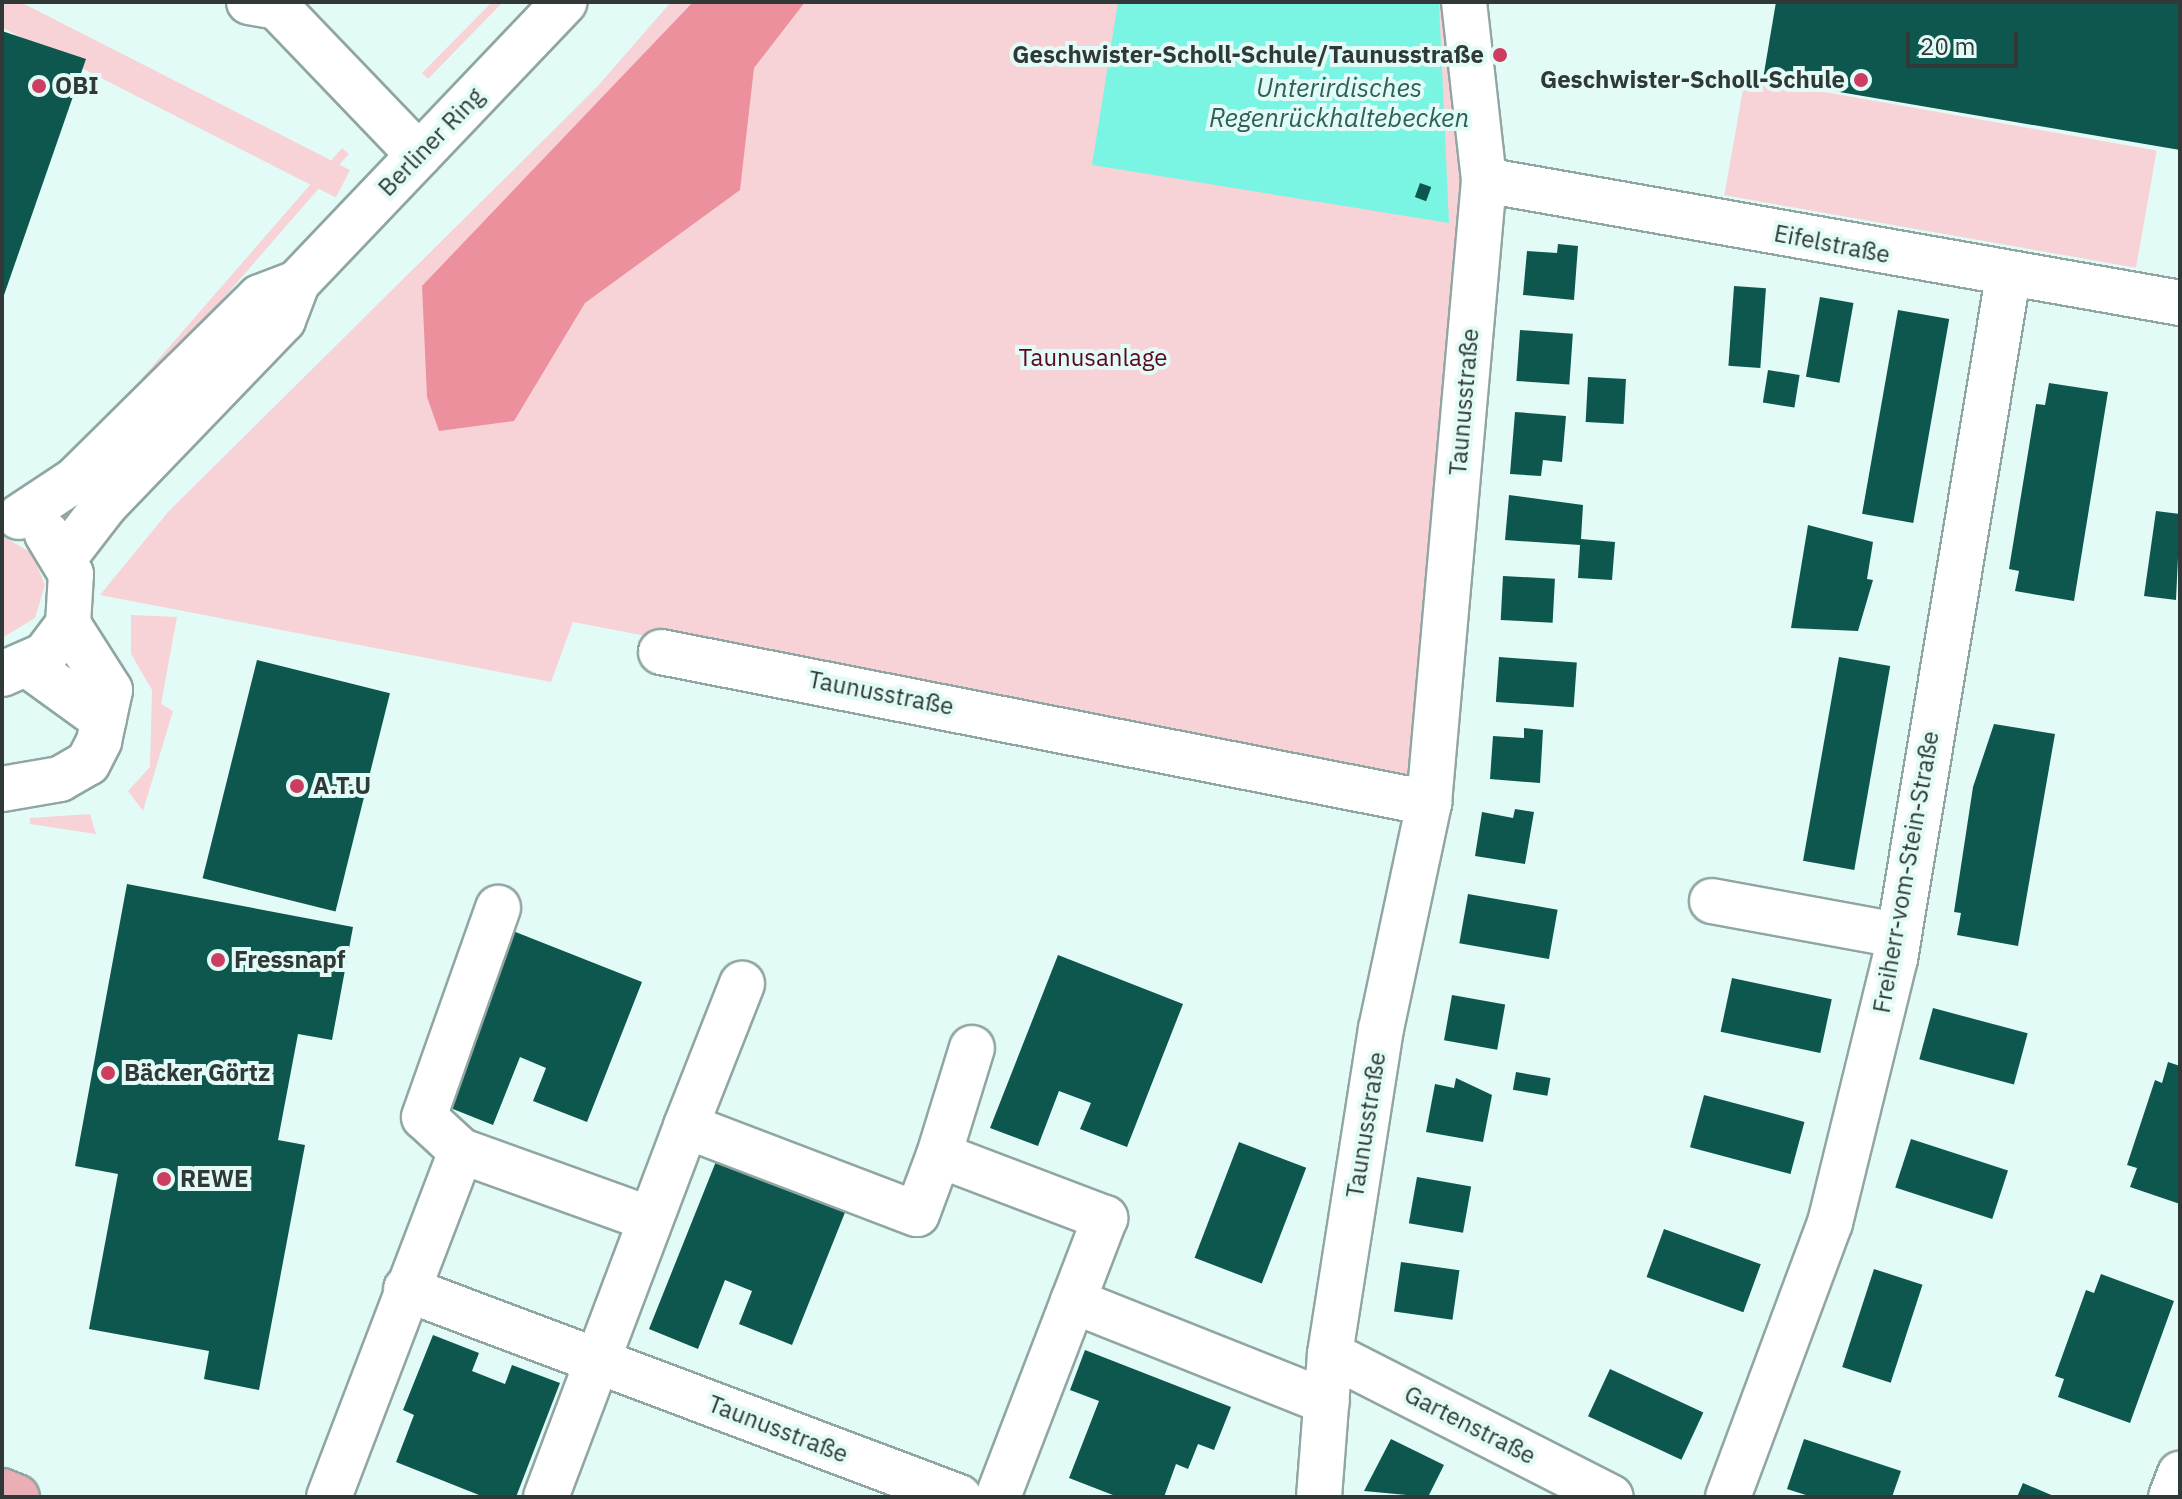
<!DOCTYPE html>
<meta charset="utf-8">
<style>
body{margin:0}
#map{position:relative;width:2182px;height:1499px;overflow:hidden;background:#e3fbf6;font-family:"IBM Plex Sans",sans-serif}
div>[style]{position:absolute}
.green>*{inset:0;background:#f7d3d7;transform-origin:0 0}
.forest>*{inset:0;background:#ed909d}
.water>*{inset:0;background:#7af5e4}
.building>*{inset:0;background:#0e574f;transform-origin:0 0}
.roads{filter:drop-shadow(2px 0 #90a6a2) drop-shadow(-2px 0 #90a6a2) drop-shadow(0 2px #90a6a2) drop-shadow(0 -2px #90a6a2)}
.minor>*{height:44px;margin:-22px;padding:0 22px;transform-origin:22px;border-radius:22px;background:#fff}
.major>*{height:44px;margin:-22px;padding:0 22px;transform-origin:22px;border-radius:22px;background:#eaaeb7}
.dots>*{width:22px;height:22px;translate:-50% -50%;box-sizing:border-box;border:4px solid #e3fbf6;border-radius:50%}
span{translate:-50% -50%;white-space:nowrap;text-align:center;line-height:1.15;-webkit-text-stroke:8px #e3fbf6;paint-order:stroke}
.poi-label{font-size:24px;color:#303938;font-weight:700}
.right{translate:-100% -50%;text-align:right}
.left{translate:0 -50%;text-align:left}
.street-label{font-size:24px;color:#303938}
.park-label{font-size:24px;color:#5c0821}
.water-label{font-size:26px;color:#2c6059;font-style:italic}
.frame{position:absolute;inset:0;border:4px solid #303938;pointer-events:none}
.scale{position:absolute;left:1906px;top:32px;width:112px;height:36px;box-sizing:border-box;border:4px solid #303938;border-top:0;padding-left:10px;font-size:24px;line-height:28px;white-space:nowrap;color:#303938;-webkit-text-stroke:6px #e3fbf6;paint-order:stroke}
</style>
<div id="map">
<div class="green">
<i style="clip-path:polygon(492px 2px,503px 2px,428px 79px,422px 73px)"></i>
<i style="clip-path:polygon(671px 2px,1464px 2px,1476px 113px,1412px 782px,573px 622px,551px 682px,100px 595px,168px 512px,596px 88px)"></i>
<i style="left:1745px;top:78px;width:418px;height:119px;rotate:10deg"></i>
<i style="left:342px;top:148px;width:9px;height:405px;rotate:41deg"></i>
<i style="left:350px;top:170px;width:31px;height:392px;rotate:117deg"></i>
<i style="clip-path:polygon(2px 536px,32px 553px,45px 585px,35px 618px,2px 638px)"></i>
<i style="clip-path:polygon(131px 615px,177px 617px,161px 704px,173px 711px,143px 811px,128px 791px,150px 767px,152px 690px,131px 654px)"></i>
<i style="clip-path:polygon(90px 814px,96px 834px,30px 824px,30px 818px)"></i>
</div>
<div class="forest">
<i style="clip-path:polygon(693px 2px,805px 2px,754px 68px,740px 190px,585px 303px,514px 421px,439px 431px,427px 397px,422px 286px)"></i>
</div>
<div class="water">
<i style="clip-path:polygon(1118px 2px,1439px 2px,1449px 223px,1092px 165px)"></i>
</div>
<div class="building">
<i style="clip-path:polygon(1776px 2px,2180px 2px,2180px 150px,1763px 79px)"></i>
<i style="clip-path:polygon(2px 31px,86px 59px,3px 298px,2px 298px)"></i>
<i style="left:1420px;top:183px;width:12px;height:15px;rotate:20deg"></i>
<i style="clip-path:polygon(1558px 244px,1578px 246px,1574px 300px,1523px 295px,1527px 251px,1557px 253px)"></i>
<i style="left:1734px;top:286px;width:32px;height:80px;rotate:4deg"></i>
<i style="left:1820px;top:297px;width:34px;height:81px;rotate:10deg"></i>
<i style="left:1898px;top:310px;width:52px;height:207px;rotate:10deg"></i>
<i style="left:1520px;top:330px;width:53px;height:51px;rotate:4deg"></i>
<i style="left:1768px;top:370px;width:32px;height:33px;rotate:9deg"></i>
<i style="left:1588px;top:377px;width:38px;height:45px;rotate:3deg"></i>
<i style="clip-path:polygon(2049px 383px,2108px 392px,2074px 601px,2015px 591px,2019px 571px,2009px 569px,2036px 404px,2045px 405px)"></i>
<i style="clip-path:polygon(1515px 412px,1566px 416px,1562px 462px,1543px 460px,1541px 476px,1510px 474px)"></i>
<i style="clip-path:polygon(1509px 495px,1583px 505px,1581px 539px,1615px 542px,1612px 580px,1578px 578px,1580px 545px,1505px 540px)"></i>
<i style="clip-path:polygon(2156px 511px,2180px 514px,2176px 600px,2144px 596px)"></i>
<i style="clip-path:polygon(1808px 525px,1873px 542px,1867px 579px,1873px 580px,1858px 631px,1791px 628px)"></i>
<i style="left:1503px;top:576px;width:52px;height:44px;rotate:3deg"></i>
<i style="left:1499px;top:657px;width:78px;height:45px;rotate:4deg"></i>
<i style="left:1839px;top:657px;width:52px;height:207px;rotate:10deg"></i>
<i style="left:257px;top:660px;width:137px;height:225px;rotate:14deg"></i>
<i style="clip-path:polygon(1994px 724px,2055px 734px,2018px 946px,1957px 935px,1961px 913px,1954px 912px,1973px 787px)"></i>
<i style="clip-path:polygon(1524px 728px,1543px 730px,1540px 783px,1490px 779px,1493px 736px,1524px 738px)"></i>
<i style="clip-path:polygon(1515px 809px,1534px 812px,1525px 864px,1475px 856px,1482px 812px,1513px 818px)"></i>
<i style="clip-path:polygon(127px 884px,353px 927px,332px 1040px,298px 1034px,278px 1140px,305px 1145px,259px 1390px,204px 1379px,209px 1351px,89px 1329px,118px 1174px,75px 1166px)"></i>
<i style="left:1468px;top:894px;width:91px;height:50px;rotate:10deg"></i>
<i style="clip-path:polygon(513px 931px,642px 982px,587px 1122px,533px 1101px,546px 1068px,520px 1057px,493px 1125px,443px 1105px)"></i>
<i style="clip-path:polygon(1058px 955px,1183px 1004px,1127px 1147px,1080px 1129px,1091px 1103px,1059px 1091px,1038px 1146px,990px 1128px)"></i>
<i style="left:1732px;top:978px;width:102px;height:55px;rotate:12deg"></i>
<i style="left:1452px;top:995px;width:54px;height:46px;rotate:10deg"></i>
<i style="left:1933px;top:1008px;width:98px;height:53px;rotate:15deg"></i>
<i style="clip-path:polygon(2168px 1062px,2180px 1066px,2180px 1204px,2130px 1187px,2137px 1168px,2127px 1165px,2155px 1080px,2162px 1083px)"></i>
<i style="left:1516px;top:1072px;width:35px;height:18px;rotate:10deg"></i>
<i style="clip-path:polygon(1456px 1078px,1492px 1095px,1483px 1142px,1426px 1132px,1435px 1084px,1454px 1088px)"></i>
<i style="left:1704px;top:1095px;width:104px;height:54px;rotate:15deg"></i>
<i style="left:1911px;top:1139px;width:102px;height:51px;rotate:18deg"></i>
<i style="left:1239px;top:1142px;width:72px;height:124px;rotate:21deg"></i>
<i style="clip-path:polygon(719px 1154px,848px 1205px,792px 1345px,739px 1324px,752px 1291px,725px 1280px,698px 1349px,649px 1329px)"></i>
<i style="left:1417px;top:1177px;width:55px;height:47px;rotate:10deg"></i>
<i style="left:1664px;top:1229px;width:103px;height:51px;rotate:20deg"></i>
<i style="left:1401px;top:1262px;width:59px;height:50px;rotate:8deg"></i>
<i style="left:1874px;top:1269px;width:51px;height:103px;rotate:18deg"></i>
<i style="clip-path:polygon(2101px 1274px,2174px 1301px,2130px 1423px,2058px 1397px,2064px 1379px,2055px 1376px,2086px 1290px,2094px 1293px)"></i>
<i style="clip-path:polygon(433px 1335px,479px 1353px,472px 1371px,505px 1384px,512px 1365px,560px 1383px,516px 1497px,484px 1497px,396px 1462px,414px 1415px,403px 1410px)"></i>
<i style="clip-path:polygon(1085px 1350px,1231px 1407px,1214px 1450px,1198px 1444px,1188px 1469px,1176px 1464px,1164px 1497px,1118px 1497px,1069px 1478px,1099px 1401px,1070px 1390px)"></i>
<i style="left:1610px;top:1369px;width:103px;height:52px;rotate:25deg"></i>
<i style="clip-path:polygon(1391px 1439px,1444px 1465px,1428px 1497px,1364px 1491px)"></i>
<i style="clip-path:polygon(1804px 1439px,1901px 1471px,1892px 1497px,1812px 1497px,1787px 1489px)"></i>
<i style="clip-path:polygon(2023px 1483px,2056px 1497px,2017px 1497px)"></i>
</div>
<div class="roads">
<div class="minor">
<i style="left:249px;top:2px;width:28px;rotate:10deg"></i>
<i style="left:277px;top:7px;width:205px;rotate:46.2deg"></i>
<i style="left:1484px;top:180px;width:707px;rotate:10.02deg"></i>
<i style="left:19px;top:517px;width:67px;rotate:-33.5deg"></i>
<i style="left:75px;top:480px;width:260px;rotate:-44.7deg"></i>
<i style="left:260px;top:297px;width:40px;rotate:-21deg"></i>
<i style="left:65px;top:557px;width:66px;rotate:-52.4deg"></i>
<i style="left:105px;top:505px;width:257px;rotate:-46.1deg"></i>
<i style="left:283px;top:320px;width:40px;rotate:-69deg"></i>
<i style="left:297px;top:283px;width:388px;rotate:-46.4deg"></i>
<i style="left:661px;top:652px;width:783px;rotate:11.12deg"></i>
<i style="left:29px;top:666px;width:92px;rotate:35.8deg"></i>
<i style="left:2px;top:674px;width:47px;rotate:-23.8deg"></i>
<i style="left:45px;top:655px;width:39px;rotate:-53deg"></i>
<i style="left:68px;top:624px;width:50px;rotate:-86.6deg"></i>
<i style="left:71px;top:574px;width:47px;rotate:-121deg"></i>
<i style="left:2px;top:789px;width:59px;rotate:-9.8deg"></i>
<i style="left:60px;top:779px;width:32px;rotate:-30deg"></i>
<i style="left:88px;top:763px;width:25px;rotate:-63deg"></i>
<i style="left:99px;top:741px;width:52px;rotate:-77.8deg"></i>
<i style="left:110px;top:690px;width:78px;rotate:-122.5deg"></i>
<i style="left:1712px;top:901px;width:189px;rotate:10.4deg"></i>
<i style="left:686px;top:1126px;width:153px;rotate:-68.5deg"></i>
<i style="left:461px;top:1151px;width:201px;rotate:19.8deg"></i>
<i style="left:939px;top:1155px;width:112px;rotate:-72.9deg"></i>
<i style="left:406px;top:1289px;width:591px;rotate:20.61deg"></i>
<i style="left:1073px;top:1301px;width:273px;rotate:21.7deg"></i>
<i style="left:1330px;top:1354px;width:315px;rotate:27deg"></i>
<i style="left:329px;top:1497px;width:370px;rotate:-69.1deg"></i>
<i style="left:461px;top:1151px;width:50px;rotate:-137.4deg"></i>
<i style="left:424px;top:1117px;width:222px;rotate:-70.5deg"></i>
<i style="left:546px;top:1497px;width:397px;rotate:-69.3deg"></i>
<i style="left:686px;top:1126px;width:247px;rotate:20.9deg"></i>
<i style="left:917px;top:1214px;width:63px;rotate:-69.6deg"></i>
<i style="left:939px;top:1155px;width:178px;rotate:20.8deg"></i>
<i style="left:1105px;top:1218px;width:299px;rotate:111deg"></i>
<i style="left:1319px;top:1497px;width:143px;rotate:-85.6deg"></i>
<i style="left:1330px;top:1354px;width:329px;rotate:-81.1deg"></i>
<i style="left:1381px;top:1029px;width:231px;rotate:-78deg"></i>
<i style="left:1429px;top:803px;width:625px;rotate:-84.95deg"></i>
<i style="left:1484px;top:180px;width:179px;rotate:-96.4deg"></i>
<i style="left:1728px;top:1497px;width:292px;rotate:-69.6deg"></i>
<i style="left:1830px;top:1223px;width:272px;rotate:-76.2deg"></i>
<i style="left:1895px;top:959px;width:691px;rotate:-80.59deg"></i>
<i style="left:2171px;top:1497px;width:25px;rotate:-69deg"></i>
</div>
<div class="major">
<i style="left:2px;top:1491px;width:16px;rotate:22deg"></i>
</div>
</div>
<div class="dots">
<i style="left:1500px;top:55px;background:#cd3d5f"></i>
<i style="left:1861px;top:80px;background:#cd3d5f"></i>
<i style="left:39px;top:86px;background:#cd3d5f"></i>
<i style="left:297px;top:786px;background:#cd3d5f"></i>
<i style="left:218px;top:960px;background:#cd3d5f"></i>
<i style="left:108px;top:1073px;background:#cd3d5f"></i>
<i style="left:164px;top:1179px;background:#cd3d5f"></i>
</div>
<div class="poi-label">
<span class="right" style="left:1484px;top:55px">Geschwister-Scholl-Schule/Taunusstraße</span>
<span class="right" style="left:1845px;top:80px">Geschwister-Scholl-Schule</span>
<span class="left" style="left:55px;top:86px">OBI</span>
<span class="left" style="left:313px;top:786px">A.T.U</span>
<span class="left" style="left:234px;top:960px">Fressnapf</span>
<span class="left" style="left:124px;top:1073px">Bäcker Görtz</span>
<span class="left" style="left:180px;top:1179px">REWE</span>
</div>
<div class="street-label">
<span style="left:431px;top:142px;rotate:-46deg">Berliner Ring</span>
<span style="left:1832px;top:244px;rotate:11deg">Eifelstraße</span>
<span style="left:1464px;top:402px;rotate:-85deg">Taunusstraße</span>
<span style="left:881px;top:693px;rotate:11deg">Taunusstraße</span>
<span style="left:1906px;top:872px;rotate:-80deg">Freiherr-vom-Stein-Straße</span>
<span style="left:1366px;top:1125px;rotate:-81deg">Taunusstraße</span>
<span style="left:1470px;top:1425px;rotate:27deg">Gartenstraße</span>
<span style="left:778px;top:1429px;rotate:21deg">Taunusstraße</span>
</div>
<div class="park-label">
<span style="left:1093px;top:358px">Taunusanlage</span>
</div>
<div class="water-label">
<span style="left:1339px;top:103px">Unterirdisches<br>Regenrückhaltebecken</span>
</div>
<div class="frame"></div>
<div class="scale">20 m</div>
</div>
